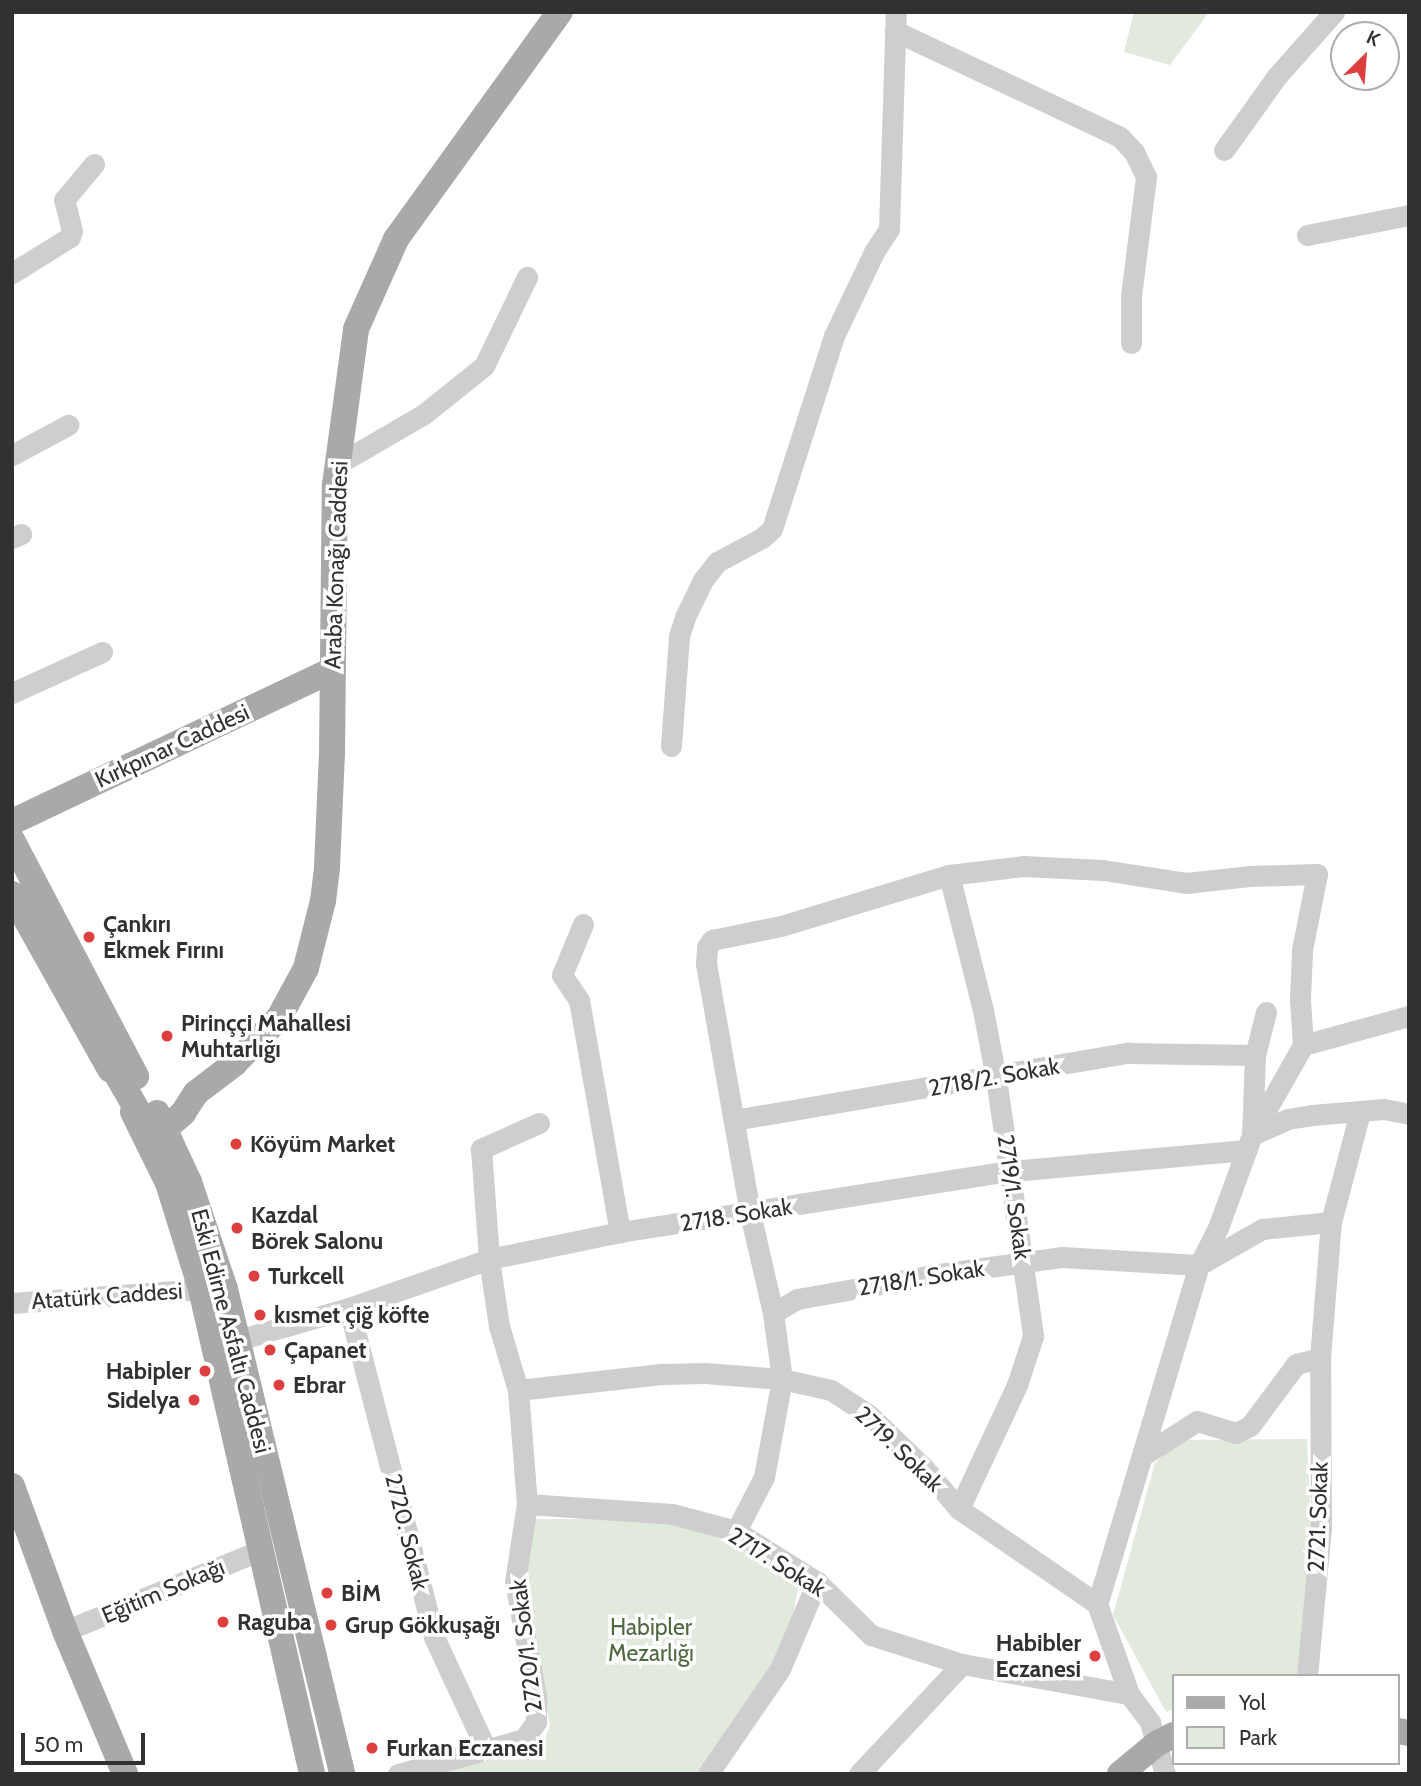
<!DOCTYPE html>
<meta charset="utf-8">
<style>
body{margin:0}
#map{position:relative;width:1421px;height:1786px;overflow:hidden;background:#fff;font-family:Cabin,sans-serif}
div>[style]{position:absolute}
.green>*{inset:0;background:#e2e9dd}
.minor>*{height:21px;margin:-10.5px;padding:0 10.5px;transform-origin:10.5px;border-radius:10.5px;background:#cecece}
.major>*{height:26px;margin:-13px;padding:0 13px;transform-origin:13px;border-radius:13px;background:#a9a9a9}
.dots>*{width:19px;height:19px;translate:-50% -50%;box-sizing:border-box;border:4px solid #fff;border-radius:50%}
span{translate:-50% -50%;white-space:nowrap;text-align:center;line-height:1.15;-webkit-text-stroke:7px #fff;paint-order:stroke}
.street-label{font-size:23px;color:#313131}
.poi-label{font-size:23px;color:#313131;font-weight:700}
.left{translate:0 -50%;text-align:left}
.right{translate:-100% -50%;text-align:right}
.park-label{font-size:23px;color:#506a40}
.frame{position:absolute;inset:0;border:14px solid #313131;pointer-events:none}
.legend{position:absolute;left:1172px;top:1674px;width:228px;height:91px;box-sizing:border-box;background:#fff;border:2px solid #adadad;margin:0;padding:9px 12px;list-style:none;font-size:21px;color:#313131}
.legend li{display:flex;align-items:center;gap:14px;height:35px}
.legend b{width:35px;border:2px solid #adadad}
.north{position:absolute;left:1330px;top:21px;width:70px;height:70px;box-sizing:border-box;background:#fff;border:2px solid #adadad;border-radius:50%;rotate:25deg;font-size:19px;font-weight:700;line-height:28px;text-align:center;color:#313131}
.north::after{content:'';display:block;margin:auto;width:24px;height:32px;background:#dc3f3e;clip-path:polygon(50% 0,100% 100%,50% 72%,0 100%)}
.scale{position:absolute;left:21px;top:1733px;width:124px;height:32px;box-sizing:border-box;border:4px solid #313131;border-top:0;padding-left:9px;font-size:21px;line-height:24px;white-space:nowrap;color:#313131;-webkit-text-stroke:5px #fff;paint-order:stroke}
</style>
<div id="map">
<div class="green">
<i style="clip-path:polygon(1134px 12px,1209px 12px,1170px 65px,1124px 52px)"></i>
<i style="clip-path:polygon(1307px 1439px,1311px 1527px,1300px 1676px,1174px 1676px,1174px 1709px,1166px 1712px,1113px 1615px,1155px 1463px,1179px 1440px)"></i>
<i style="clip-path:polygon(528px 1519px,618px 1519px,672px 1523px,733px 1538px,800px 1580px,785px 1653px,704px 1774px,444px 1774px,442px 1767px,545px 1739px,550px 1725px,520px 1585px)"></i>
</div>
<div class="minor">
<i style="left:895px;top:31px;width:249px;rotate:25.2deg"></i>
<i style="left:1120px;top:137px;width:21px;rotate:47deg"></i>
<i style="left:1134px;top:152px;width:28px;rotate:64deg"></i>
<i style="left:1146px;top:177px;width:120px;rotate:97.2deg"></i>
<i style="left:1131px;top:296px;width:47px;rotate:90deg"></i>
<i style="left:1224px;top:150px;width:91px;rotate:-54.4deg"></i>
<i style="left:1277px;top:76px;width:86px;rotate:-48.3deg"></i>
<i style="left:1307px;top:235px;width:104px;rotate:-11.1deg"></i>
<i style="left:12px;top:273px;width:68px;rotate:-31.8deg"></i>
<i style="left:70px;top:237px;width:6px;rotate:-72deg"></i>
<i style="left:72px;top:231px;width:32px;rotate:-104deg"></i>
<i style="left:64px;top:200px;width:47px;rotate:-50.2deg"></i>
<i style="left:12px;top:455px;width:64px;rotate:-28.2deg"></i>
<i style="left:338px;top:464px;width:99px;rotate:-30.2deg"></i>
<i style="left:424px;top:414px;width:77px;rotate:-38.7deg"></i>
<i style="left:484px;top:366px;width:99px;rotate:-64.2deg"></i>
<i style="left:12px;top:538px;width:10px;rotate:-24deg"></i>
<i style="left:12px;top:693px;width:99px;rotate:-24.5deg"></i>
<i style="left:671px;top:746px;width:110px;rotate:-85.8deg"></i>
<i style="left:679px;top:636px;width:20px;rotate:-72deg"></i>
<i style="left:685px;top:617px;width:41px;rotate:-64.1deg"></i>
<i style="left:703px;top:580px;width:23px;rotate:-52deg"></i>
<i style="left:717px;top:562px;width:51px;rotate:-28.1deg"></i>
<i style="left:762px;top:538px;width:13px;rotate:-42deg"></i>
<i style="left:772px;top:529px;width:203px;rotate:-72.2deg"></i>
<i style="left:834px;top:336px;width:93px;rotate:-64.5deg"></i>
<i style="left:874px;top:252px;width:27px;rotate:-57deg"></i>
<i style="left:889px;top:229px;width:217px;rotate:-88.2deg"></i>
<i style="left:949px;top:875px;width:139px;rotate:75.9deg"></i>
<i style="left:983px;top:1010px;width:69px;rotate:79.2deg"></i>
<i style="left:996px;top:1078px;width:261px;rotate:81.8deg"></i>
<i style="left:1033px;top:1336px;width:52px;rotate:108.1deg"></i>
<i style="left:1017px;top:1385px;width:137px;rotate:115.1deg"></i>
<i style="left:583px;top:924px;width:55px;rotate:112.4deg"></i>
<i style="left:562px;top:975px;width:30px;rotate:56deg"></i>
<i style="left:579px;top:1000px;width:236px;rotate:80deg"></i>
<i style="left:1266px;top:1012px;width:44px;rotate:104.3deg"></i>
<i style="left:1255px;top:1055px;width:80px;rotate:92.1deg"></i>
<i style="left:1252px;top:1135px;width:39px;rotate:-24deg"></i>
<i style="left:1288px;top:1119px;width:24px;rotate:-9deg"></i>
<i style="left:1312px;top:1115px;width:72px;rotate:-4.8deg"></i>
<i style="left:1384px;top:1109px;width:25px;rotate:11deg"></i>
<i style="left:1303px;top:1045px;width:110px;rotate:-15.3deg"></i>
<i style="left:734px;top:1120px;width:400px;rotate:-9.7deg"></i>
<i style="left:1128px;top:1053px;width:127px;rotate:0.9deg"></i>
<i style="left:539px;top:1123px;width:64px;rotate:155.9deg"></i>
<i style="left:481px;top:1149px;width:110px;rotate:85.8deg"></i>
<i style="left:489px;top:1259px;width:68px;rotate:81.5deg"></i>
<i style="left:499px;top:1326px;width:67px;rotate:73.5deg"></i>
<i style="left:518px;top:1390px;width:114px;rotate:85.5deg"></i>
<i style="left:527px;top:1504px;width:145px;rotate:3.9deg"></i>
<i style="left:672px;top:1514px;width:66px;rotate:14.9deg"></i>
<i style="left:736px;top:1531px;width:96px;rotate:32.2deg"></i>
<i style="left:817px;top:1582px;width:76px;rotate:44.5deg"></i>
<i style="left:871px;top:1635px;width:96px;rotate:17.7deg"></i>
<i style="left:962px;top:1664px;width:170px;rotate:10.2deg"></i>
<i style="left:12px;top:1303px;width:190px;rotate:-4.2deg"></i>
<i style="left:349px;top:1308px;width:340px;rotate:75.5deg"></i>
<i style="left:434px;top:1637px;width:123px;rotate:65.1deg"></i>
<i style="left:773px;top:1313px;width:28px;rotate:-30deg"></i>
<i style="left:797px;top:1299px;width:144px;rotate:-10deg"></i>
<i style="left:939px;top:1274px;width:123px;rotate:-7.9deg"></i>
<i style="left:1061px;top:1257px;width:138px;rotate:3.3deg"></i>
<i style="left:1199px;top:1265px;width:73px;rotate:-29.7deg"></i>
<i style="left:1262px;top:1229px;width:69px;rotate:-5.8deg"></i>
<i style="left:238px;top:1340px;width:116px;rotate:-16.1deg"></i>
<i style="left:349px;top:1308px;width:148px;rotate:-19.3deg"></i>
<i style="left:489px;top:1259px;width:134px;rotate:-11.6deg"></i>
<i style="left:620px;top:1232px;width:396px;rotate:-8.9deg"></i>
<i style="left:1011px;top:1171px;width:236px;rotate:-5.1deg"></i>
<i style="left:518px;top:1390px;width:144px;rotate:-6.4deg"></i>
<i style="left:661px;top:1374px;width:44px;rotate:-1.3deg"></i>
<i style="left:705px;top:1373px;width:77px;rotate:4.5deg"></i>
<i style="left:782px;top:1379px;width:50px;rotate:12.7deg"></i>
<i style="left:831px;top:1390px;width:45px;rotate:33.3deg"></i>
<i style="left:869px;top:1415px;width:76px;rotate:43.9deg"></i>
<i style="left:924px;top:1468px;width:54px;rotate:49.5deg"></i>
<i style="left:959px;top:1509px;width:168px;rotate:34.5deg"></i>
<i style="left:1097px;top:1604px;width:96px;rotate:70.4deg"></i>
<i style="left:1129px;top:1694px;width:35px;rotate:53deg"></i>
<i style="left:1150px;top:1722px;width:54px;rotate:73.9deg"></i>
<i style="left:1142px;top:1456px;width:65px;rotate:-32.5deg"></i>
<i style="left:1197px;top:1421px;width:41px;rotate:17.1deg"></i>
<i style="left:1236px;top:1433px;width:16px;rotate:-27deg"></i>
<i style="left:1250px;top:1426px;width:77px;rotate:-53.4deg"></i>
<i style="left:1296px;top:1364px;width:25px;rotate:-14deg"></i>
<i style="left:736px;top:1531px;width:61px;rotate:-62.6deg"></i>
<i style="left:764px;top:1477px;width:100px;rotate:-79.6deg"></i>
<i style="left:782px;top:1379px;width:67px;rotate:-97.8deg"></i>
<i style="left:773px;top:1313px;width:103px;rotate:-103deg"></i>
<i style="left:750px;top:1213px;width:254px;rotate:-100deg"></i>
<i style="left:706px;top:963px;width:16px;rotate:-86deg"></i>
<i style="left:707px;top:947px;width:9px;rotate:-54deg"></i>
<i style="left:712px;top:940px;width:70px;rotate:-11.5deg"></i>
<i style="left:781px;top:926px;width:176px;rotate:-16.9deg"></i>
<i style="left:949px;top:875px;width:75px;rotate:-6.9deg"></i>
<i style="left:1023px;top:866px;width:80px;rotate:2.9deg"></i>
<i style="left:1103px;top:870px;width:84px;rotate:8.9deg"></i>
<i style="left:1186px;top:883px;width:63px;rotate:-6.3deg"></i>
<i style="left:1249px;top:876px;width:68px;rotate:-1.7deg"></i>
<i style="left:1317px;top:874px;width:77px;rotate:101.2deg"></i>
<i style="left:1302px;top:950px;width:50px;rotate:92.3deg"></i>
<i style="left:1300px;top:1000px;width:45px;rotate:86.2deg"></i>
<i style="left:1303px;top:1045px;width:103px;rotate:119.5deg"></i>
<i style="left:1252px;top:1135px;width:99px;rotate:110.1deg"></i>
<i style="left:1218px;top:1228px;width:42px;rotate:117.2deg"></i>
<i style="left:1199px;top:1265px;width:354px;rotate:106.7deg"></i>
<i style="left:65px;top:1631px;width:212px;rotate:-22.5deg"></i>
<i style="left:1307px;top:1676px;width:149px;rotate:-84.6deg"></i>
<i style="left:1321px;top:1528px;width:170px;rotate:-90.3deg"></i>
<i style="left:1320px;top:1358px;width:136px;rotate:-85.4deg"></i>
<i style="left:1331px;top:1222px;width:114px;rotate:-75.2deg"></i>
<i style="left:398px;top:1774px;width:131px;rotate:-15.5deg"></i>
<i style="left:524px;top:1739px;width:21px;rotate:-55deg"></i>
<i style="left:536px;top:1722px;width:26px;rotate:-90deg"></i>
<i style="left:536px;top:1696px;width:116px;rotate:-100.4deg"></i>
<i style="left:515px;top:1582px;width:79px;rotate:-81.3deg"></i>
<i style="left:708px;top:1774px;width:127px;rotate:-55.6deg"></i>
<i style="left:780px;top:1669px;width:95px;rotate:-67deg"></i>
<i style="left:859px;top:1774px;width:151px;rotate:-46.9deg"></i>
</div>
<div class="major">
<i style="left:12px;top:822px;width:354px;rotate:-25.4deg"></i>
<i style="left:12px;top:840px;width:267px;rotate:62.3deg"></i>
<i style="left:12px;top:894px;width:201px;rotate:60.8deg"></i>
<i style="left:102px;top:1055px;width:11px;rotate:45deg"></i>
<i style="left:110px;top:1063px;width:66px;rotate:59.9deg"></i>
<i style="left:143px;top:1120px;width:12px;rotate:31deg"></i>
<i style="left:153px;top:1126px;width:13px;rotate:9deg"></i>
<i style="left:166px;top:1128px;width:23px;rotate:-41deg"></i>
<i style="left:183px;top:1113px;width:24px;rotate:-57deg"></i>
<i style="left:196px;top:1093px;width:48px;rotate:-37.3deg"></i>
<i style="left:234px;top:1064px;width:64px;rotate:-45.6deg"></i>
<i style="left:279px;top:1018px;width:57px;rotate:-61.6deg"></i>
<i style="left:306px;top:968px;width:69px;rotate:-75.8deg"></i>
<i style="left:323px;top:901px;width:34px;rotate:-83deg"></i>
<i style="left:327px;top:867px;width:113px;rotate:-87.5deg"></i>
<i style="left:332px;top:754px;width:269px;rotate:-89.4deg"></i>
<i style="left:335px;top:485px;width:157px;rotate:-82.3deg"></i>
<i style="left:356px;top:329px;width:98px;rotate:-66deg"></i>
<i style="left:396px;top:239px;width:280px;rotate:-54.2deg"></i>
<i style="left:133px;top:1112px;width:79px;rotate:63.8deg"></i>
<i style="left:168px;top:1183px;width:111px;rotate:72.7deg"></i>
<i style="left:201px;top:1289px;width:498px;rotate:77.1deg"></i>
<i style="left:157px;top:1113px;width:76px;rotate:65.1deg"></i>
<i style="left:189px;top:1182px;width:113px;rotate:71.4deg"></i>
<i style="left:225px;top:1289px;width:499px;rotate:76.4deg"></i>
<i style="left:12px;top:1486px;width:154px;rotate:69.9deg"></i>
<i style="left:65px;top:1631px;width:155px;rotate:67.2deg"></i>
<i style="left:1398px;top:1731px;width:11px;rotate:10deg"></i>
<i style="left:1120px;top:1774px;width:47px;rotate:-39.8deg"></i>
<i style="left:1156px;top:1744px;width:20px;rotate:-27deg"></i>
</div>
<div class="dots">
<i style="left:89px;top:937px;background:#dc3f3e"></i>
<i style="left:167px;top:1036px;background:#dc3f3e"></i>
<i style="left:236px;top:1144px;background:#dc3f3e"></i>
<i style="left:237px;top:1228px;background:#dc3f3e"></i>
<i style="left:254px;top:1276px;background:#dc3f3e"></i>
<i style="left:260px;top:1315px;background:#dc3f3e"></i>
<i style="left:270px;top:1350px;background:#dc3f3e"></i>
<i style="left:205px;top:1371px;background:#dc3f3e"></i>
<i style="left:279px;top:1385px;background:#dc3f3e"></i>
<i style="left:194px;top:1400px;background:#dc3f3e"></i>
<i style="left:327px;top:1593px;background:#dc3f3e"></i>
<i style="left:223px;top:1622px;background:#dc3f3e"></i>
<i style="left:331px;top:1625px;background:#dc3f3e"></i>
<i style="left:1095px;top:1656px;background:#dc3f3e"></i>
<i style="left:372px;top:1748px;background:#dc3f3e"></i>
</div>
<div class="street-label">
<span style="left:336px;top:565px;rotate:-88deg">Araba Konağı Caddesi</span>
<span style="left:172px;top:746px;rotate:-25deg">Kırkpınar Caddesi</span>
<span style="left:994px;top:1077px;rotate:-10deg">2718/2. Sokak</span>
<span style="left:1014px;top:1197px;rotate:82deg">2719/1. Sokak</span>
<span style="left:736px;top:1215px;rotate:-9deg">2718. Sokak</span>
<span style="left:921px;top:1278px;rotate:-9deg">2718/1. Sokak</span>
<span style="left:107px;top:1296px;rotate:-4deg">Atatürk Caddesi</span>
<span style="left:231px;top:1331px;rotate:75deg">Eski Edirne Asfaltı Caddesi</span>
<span style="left:899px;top:1449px;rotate:44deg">2719. Sokak</span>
<span style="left:1318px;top:1517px;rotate:-88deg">2721. Sokak</span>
<span style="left:407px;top:1532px;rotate:76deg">2720. Sokak</span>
<span style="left:777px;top:1562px;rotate:32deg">2717. Sokak</span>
<span style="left:163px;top:1591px;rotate:-23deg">Eğitim Sokağı</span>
<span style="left:526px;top:1646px;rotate:-97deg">2720/1. Sokak</span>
</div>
<div class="poi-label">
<span class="left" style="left:103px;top:937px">Çankırı<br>Ekmek Fırını</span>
<span class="left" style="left:181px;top:1036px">Pirinççi Mahallesi<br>Muhtarlığı</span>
<span class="left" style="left:250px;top:1144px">Köyüm Market</span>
<span class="left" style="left:251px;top:1228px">Kazdal<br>Börek Salonu</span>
<span class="left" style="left:268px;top:1276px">Turkcell</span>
<span class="left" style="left:274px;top:1315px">kısmet çiğ köfte</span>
<span class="left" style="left:284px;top:1350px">Çapanet</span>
<span class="right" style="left:191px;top:1371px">Habipler</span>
<span class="left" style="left:293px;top:1385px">Ebrar</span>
<span class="right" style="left:180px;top:1400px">Sidelya</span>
<span class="left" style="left:341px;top:1593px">BİM</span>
<span class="left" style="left:237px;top:1622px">Raguba</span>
<span class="left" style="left:345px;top:1625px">Grup Gökkuşağı</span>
<span class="right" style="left:1081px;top:1656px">Habibler<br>Eczanesi</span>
<span class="left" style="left:386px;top:1748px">Furkan Eczanesi</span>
</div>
<div class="park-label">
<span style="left:651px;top:1640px">Habipler<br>Mezarlığı</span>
</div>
<div class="frame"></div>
<ul class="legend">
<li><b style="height:9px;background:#a9a9a9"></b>Yol</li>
<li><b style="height:19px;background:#e2e9dd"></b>Park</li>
</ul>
<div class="north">K</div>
<div class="scale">50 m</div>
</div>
